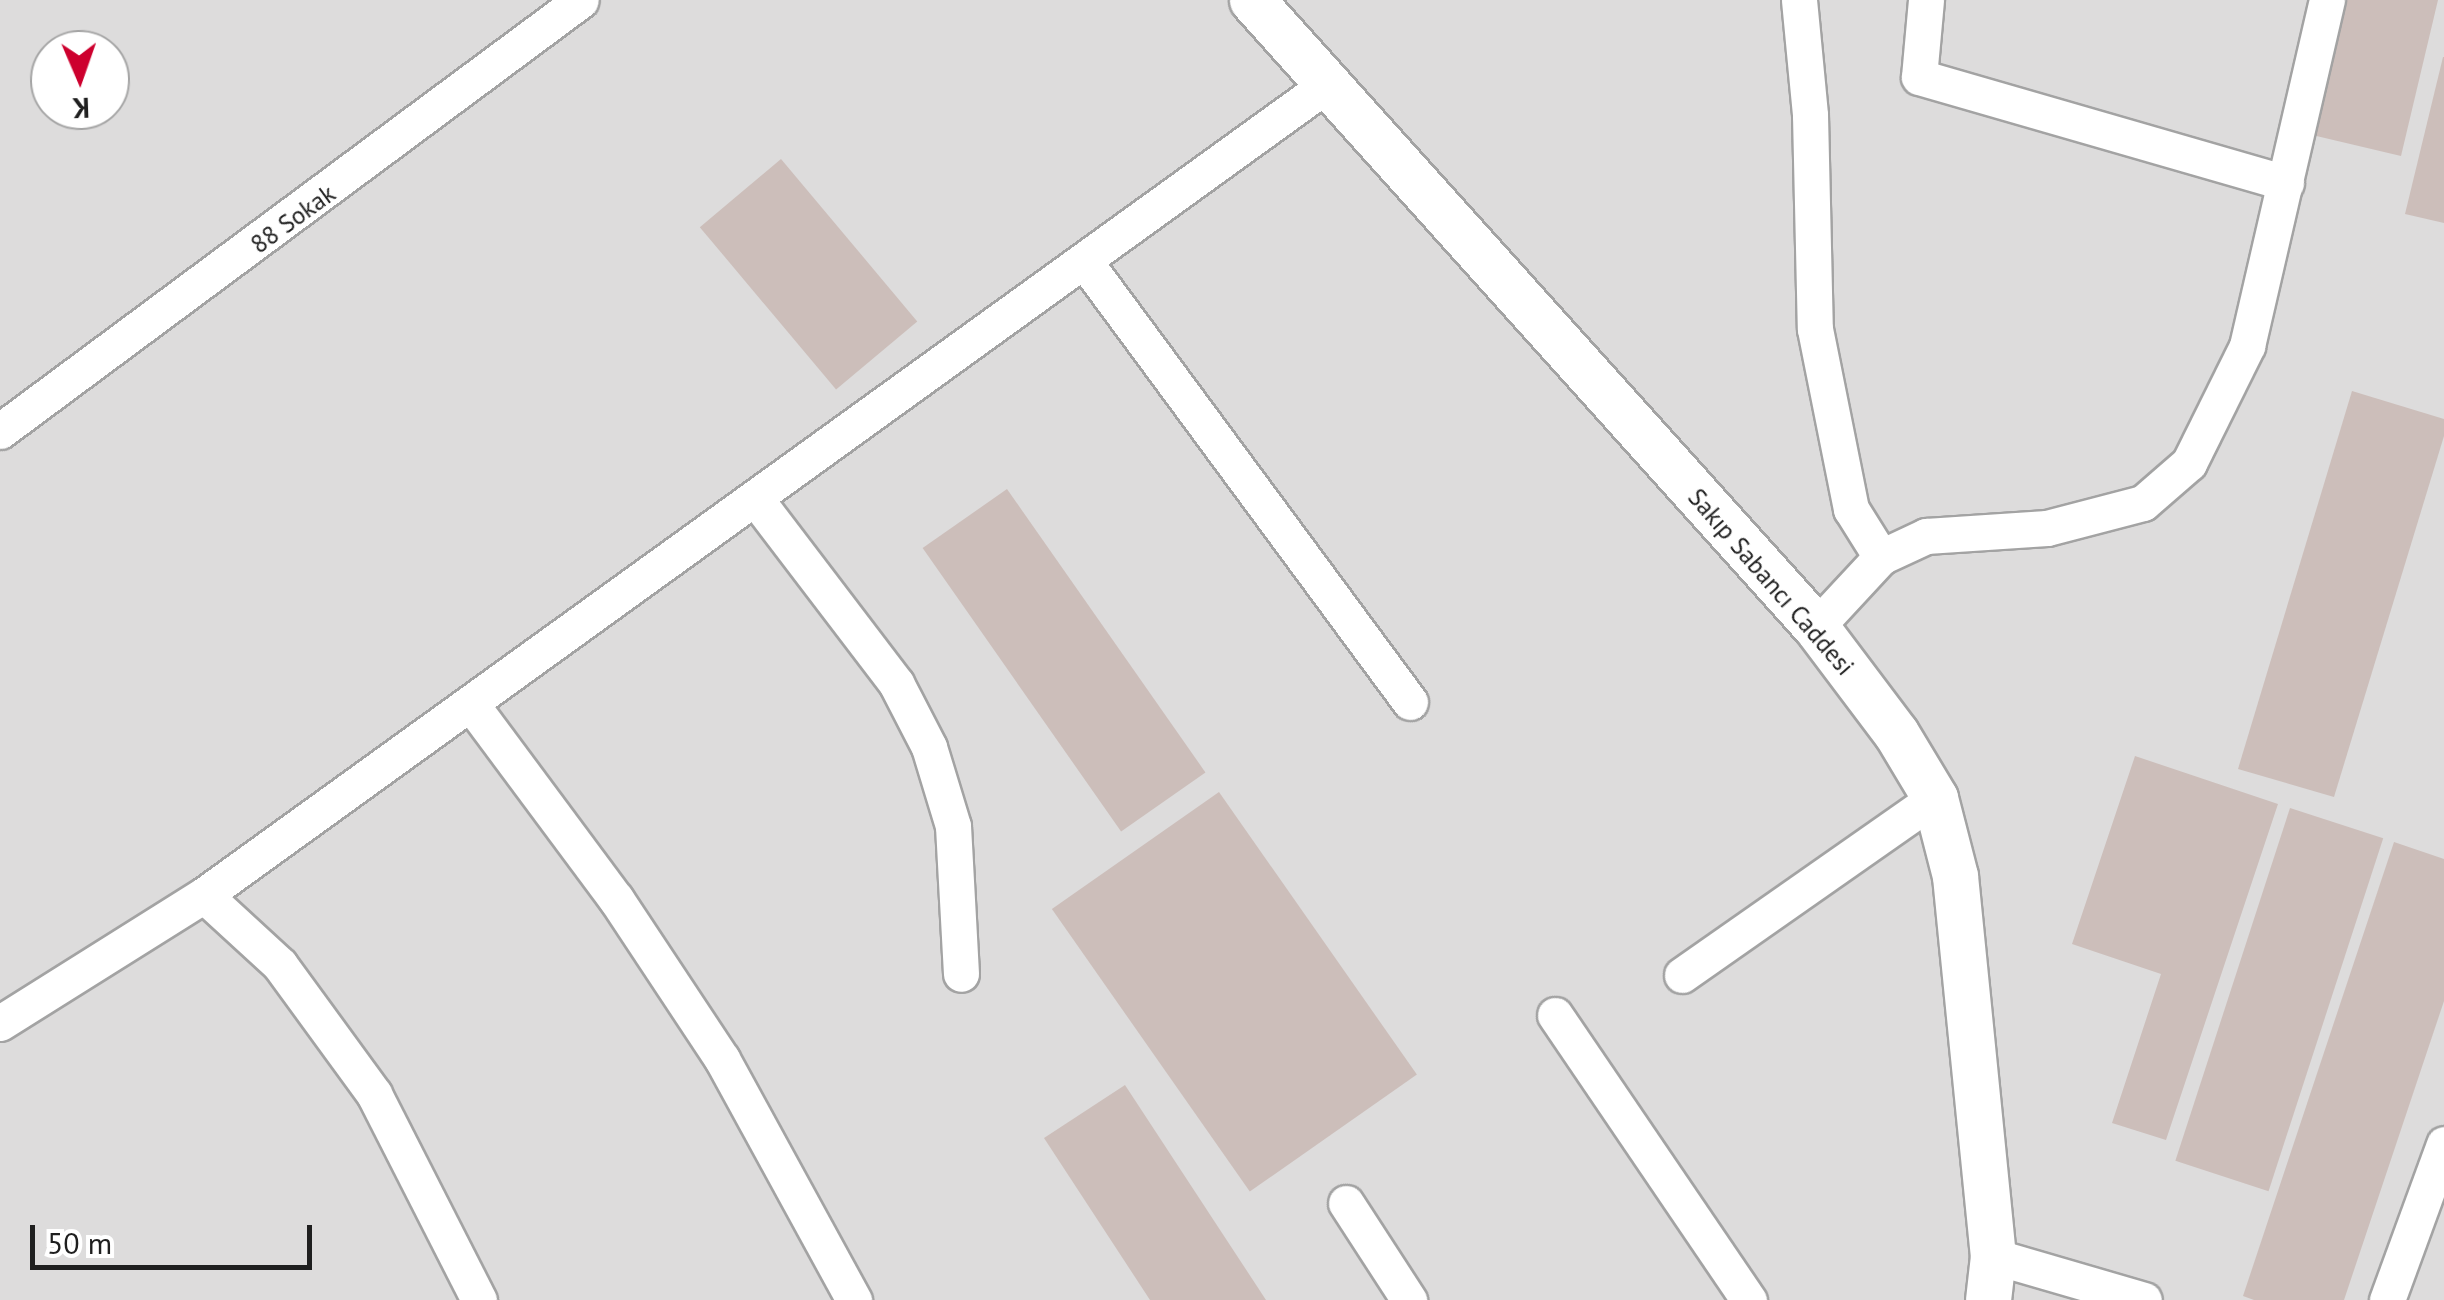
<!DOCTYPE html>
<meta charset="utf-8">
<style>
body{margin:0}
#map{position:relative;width:2444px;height:1300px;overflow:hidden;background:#f0e9e4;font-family:"PT Sans",sans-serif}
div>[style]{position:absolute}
.residential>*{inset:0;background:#dddcdc}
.building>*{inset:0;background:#ccbeba;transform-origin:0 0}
.roads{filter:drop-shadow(2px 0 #a3a3a3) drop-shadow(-2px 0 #a3a3a3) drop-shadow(0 2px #a3a3a3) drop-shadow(0 -2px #a3a3a3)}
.minor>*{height:35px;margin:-17.5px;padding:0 17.5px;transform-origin:17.5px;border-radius:17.5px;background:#fff}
.tertiary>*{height:45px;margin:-22.5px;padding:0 22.5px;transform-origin:22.5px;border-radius:22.5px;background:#fff}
span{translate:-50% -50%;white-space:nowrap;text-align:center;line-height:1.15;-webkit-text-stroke:8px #fff;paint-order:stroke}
.street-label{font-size:25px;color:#1f1f1f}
.north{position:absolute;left:30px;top:30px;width:100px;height:100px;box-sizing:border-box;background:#fff;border:2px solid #a5a5a5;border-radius:50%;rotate:178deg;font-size:28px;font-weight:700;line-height:40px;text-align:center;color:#1f1f1f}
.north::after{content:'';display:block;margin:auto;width:35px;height:45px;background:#cd002e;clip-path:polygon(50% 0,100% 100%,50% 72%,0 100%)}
.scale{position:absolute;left:30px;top:1225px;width:282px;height:45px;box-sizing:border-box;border:5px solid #1f1f1f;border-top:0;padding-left:12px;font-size:30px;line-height:35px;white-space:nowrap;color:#1f1f1f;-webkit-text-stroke:8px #fff;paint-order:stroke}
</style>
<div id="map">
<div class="residential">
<i style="clip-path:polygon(evenodd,0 0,2444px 0,2444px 1300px,0 1300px,0 0,50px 50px,110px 50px,110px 110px,50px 110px,50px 50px)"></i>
</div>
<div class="building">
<i style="clip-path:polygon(2340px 0,2438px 0,2401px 156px,2308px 134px)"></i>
<i style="clip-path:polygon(2443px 57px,2444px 57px,2444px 223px,2405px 214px)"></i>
<i style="left:781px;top:159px;width:212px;height:106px;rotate:50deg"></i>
<i style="clip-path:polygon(2352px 391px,2444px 419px,2444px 436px,2334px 797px,2238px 769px)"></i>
<i style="left:1007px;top:489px;width:346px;height:103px;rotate:55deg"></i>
<i style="clip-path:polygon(2135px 756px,2278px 804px,2166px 1140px,2112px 1123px,2161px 974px,2072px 944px)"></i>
<i style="left:1219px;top:792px;width:345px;height:204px;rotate:55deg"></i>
<i style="left:2290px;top:808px;width:98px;height:371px;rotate:18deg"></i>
<i style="clip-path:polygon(2394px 842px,2444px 859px,2444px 1001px,2344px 1300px,2254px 1300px,2243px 1296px)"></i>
<i style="clip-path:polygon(1125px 1085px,1266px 1300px,1150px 1300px,1044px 1138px)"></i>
</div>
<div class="roads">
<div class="minor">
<i style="left:1799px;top:0;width:116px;rotate:84.5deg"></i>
<i style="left:1810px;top:115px;width:214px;rotate:88.7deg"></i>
<i style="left:1815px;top:329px;width:184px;rotate:78.7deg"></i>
<i style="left:1851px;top:509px;width:57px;rotate:58deg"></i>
<i style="left:1926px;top:0;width:77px;rotate:95.2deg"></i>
<i style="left:1919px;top:77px;width:382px;rotate:16.1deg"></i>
<i style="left:1085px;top:262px;width:547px;rotate:53.55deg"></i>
<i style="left:0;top:431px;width:723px;rotate:-36.57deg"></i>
<i style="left:755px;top:498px;width:233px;rotate:52.7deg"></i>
<i style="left:896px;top:683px;width:72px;rotate:62.7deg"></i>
<i style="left:929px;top:747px;width:83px;rotate:73.1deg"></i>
<i style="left:953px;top:826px;width:148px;rotate:86.9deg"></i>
<i style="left:1816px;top:627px;width:96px;rotate:-47.1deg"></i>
<i style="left:1881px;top:557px;width:50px;rotate:-25deg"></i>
<i style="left:1926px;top:536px;width:121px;rotate:-3.8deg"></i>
<i style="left:2047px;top:528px;width:99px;rotate:-14.6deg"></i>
<i style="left:2143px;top:503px;width:61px;rotate:-41deg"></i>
<i style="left:2189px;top:463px;width:131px;rotate:-63.6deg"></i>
<i style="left:2247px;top:346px;width:355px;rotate:-77deg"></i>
<i style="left:471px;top:704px;width:243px;rotate:53.4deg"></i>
<i style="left:616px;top:899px;width:192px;rotate:56.5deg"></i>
<i style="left:722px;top:1059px;width:275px;rotate:61.3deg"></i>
<i style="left:204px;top:895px;width:103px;rotate:42.6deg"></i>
<i style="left:280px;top:965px;width:160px;rotate:53.9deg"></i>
<i style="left:374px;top:1094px;width:231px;rotate:63deg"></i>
<i style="left:1682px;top:975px;width:309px;rotate:-35deg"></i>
<i style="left:1555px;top:1015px;width:345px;rotate:55.8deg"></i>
<i style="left:0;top:1023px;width:241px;rotate:-32.1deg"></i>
<i style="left:204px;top:895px;width:1382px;rotate:-35.82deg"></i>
<i style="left:1346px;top:1203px;width:116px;rotate:57deg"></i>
<i style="left:1993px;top:1256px;width:157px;rotate:16.2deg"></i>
<i style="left:2387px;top:1300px;width:166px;rotate:-69.9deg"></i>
</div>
<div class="tertiary">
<i style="left:1252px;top:0;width:843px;rotate:48.03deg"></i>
<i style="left:1816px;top:627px;width:133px;rotate:53deg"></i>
<i style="left:1896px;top:733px;width:76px;rotate:59deg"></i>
<i style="left:1935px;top:798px;width:81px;rotate:75.6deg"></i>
<i style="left:1955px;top:876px;width:382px;rotate:84.3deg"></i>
<i style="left:1993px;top:1256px;width:44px;rotate:96.5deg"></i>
</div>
</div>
<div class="street-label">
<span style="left:293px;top:219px;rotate:-36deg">88 Sokak</span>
<span style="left:1771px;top:582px;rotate:49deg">Sakıp Sabancı Caddesi</span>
</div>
<div class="north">K</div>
<div class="scale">50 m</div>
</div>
